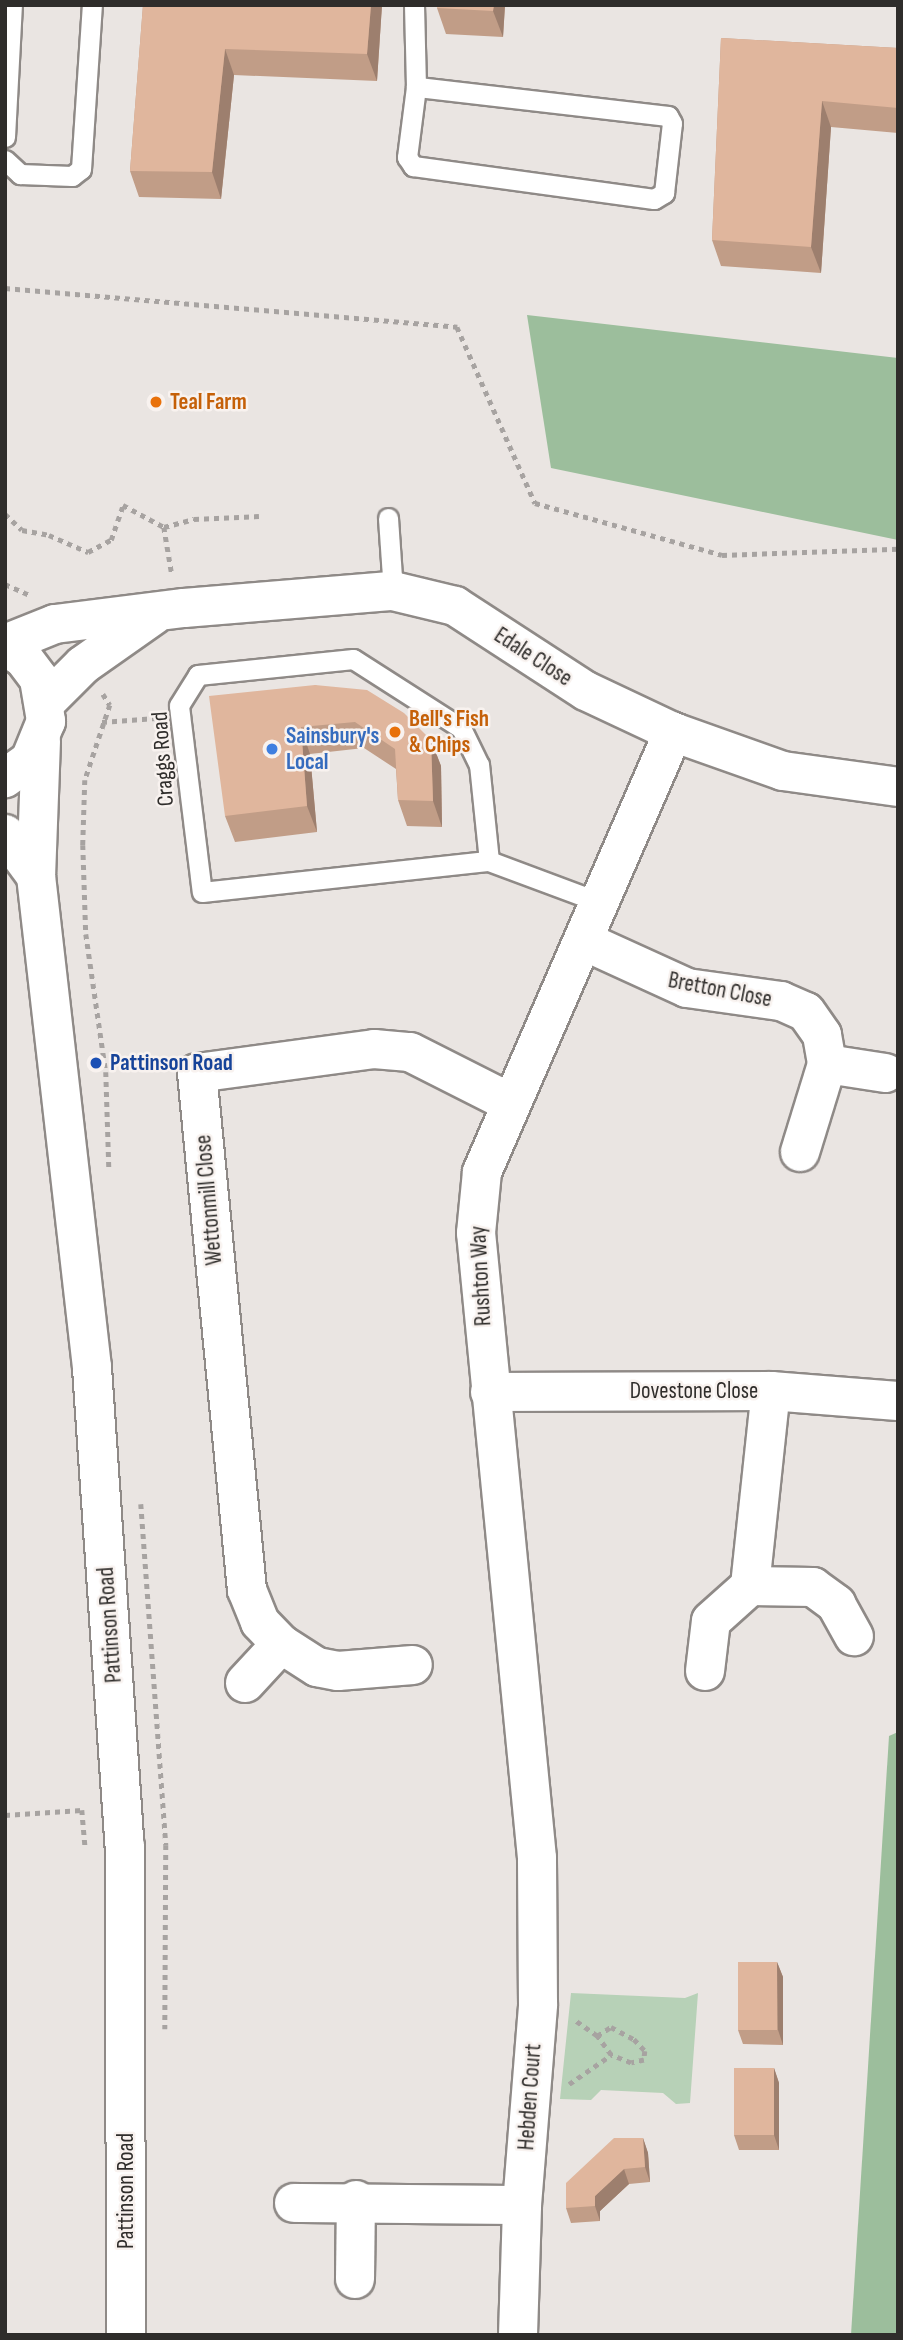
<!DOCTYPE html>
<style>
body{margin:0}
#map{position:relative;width:903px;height:2340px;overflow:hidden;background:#eae5e2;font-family:"Sofia Sans Condensed",sans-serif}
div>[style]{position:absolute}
.green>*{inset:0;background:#b7d1b7}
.forest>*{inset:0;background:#9cbe9c}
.path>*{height:4.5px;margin-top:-2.25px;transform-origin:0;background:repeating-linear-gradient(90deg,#a7a3a1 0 5px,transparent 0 10px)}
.roads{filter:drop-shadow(2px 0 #8f8a87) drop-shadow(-2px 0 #8f8a87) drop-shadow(0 2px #8f8a87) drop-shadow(0 -2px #8f8a87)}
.service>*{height:19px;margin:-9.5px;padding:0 9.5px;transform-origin:9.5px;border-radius:9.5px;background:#fff}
.minor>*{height:38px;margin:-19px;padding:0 19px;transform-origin:19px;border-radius:19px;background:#fff}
.tertiary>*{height:38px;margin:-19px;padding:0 19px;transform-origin:19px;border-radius:19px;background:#fff}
.wall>*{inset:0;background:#c19d87}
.shaded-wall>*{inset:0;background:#9d7f6e}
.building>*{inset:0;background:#e0b69d;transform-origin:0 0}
.dots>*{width:19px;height:19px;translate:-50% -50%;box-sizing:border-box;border:4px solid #f8f2ef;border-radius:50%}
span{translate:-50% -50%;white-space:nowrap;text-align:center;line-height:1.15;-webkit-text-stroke:5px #f8f2ef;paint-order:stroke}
.food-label{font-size:23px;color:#c56008;font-weight:700}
.left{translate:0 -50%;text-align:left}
.street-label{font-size:23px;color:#2f2d2b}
.shop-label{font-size:23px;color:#366cbe;font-weight:700}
.transit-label{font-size:23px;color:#164399;font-weight:700}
.frame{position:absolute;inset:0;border:7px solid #2f2d2b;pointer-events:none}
</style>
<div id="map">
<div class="green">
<i style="clip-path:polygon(571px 1993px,685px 1998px,698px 1993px,690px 2103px,676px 2104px,663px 2093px,601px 2090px,591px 2100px,560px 2099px)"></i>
</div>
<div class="forest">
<i style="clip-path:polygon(527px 315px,898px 358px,898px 540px,551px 468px)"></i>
<i style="clip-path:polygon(898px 1732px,898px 2335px,851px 2335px,889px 1736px)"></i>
</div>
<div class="path">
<i style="left:5px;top:288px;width:454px;rotate:4.9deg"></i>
<i style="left:457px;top:327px;width:193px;rotate:66.1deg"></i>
<i style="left:535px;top:503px;width:194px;rotate:15.5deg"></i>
<i style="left:722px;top:555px;width:176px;rotate:-2deg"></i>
<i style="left:5px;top:514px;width:23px;rotate:43deg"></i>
<i style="left:22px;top:530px;width:27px;rotate:10deg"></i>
<i style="left:49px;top:535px;width:43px;rotate:23.6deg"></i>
<i style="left:88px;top:552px;width:26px;rotate:-28deg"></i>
<i style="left:111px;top:540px;width:37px;rotate:-71deg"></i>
<i style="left:123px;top:505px;width:47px;rotate:28.2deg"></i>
<i style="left:164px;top:527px;width:49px;rotate:80.5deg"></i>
<i style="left:164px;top:527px;width:31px;rotate:-15deg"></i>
<i style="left:194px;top:519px;width:65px;rotate:-2.6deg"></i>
<i style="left:5px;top:584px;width:27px;rotate:24deg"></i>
<i style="left:103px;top:694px;width:13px;rotate:58deg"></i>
<i style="left:110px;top:705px;width:79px;rotate:108.4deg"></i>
<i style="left:85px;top:780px;width:65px;rotate:91.8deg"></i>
<i style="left:83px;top:845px;width:89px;rotate:88.1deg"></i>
<i style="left:86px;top:934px;width:139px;rotate:81.8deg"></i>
<i style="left:106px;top:1072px;width:95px;rotate:88.2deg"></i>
<i style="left:102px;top:722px;width:54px;rotate:-4.2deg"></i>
<i style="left:141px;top:1504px;width:342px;rotate:85.8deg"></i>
<i style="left:166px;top:1845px;width:184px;rotate:90.3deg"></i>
<i style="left:5px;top:1815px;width:77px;rotate:-3.7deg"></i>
<i style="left:82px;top:1810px;width:37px;rotate:85deg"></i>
<i style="left:597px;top:2036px;width:17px;rotate:-33deg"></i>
<i style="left:611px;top:2027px;width:26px;rotate:28deg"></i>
<i style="left:634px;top:2039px;width:16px;rotate:47deg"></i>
<i style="left:645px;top:2051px;width:9px;rotate:96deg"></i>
<i style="left:644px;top:2060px;width:13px;rotate:167deg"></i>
<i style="left:631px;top:2063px;width:22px;rotate:-158deg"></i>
<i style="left:569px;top:2084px;width:51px;rotate:-34.6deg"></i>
<i style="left:611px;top:2055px;width:24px;rotate:-126deg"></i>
<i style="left:597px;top:2036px;width:28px;rotate:-145deg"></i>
</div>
<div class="roads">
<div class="service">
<i style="left:414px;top:5px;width:82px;rotate:88.6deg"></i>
<i style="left:416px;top:87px;width:71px;rotate:97.3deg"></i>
<i style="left:407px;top:157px;width:11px;rotate:56deg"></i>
<i style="left:413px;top:166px;width:243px;rotate:7.8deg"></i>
<i style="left:654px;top:199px;width:12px;rotate:-31deg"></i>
<i style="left:664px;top:193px;width:70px;rotate:-83.5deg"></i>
<i style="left:672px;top:123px;width:8px;rotate:-120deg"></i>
<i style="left:668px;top:116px;width:254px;rotate:-173.4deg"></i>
<i style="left:5px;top:137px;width:132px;rotate:-87deg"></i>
<i style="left:5px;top:160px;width:21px;rotate:43deg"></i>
<i style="left:20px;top:174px;width:52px;rotate:2.2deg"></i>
<i style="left:72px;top:176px;width:11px;rotate:-38deg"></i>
<i style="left:81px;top:169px;width:164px;rotate:-86.2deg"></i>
<i style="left:388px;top:518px;width:73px;rotate:86.1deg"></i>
<i style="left:489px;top:861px;width:97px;rotate:-95.9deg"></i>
<i style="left:479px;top:765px;width:41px;rotate:-115.9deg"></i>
<i style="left:461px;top:728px;width:128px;rotate:-147.4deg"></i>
<i style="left:353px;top:659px;width:156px;rotate:174.1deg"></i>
<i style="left:198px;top:675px;width:36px;rotate:122deg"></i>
<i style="left:179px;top:706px;width:187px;rotate:83deg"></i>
<i style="left:202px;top:892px;width:289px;rotate:-6.2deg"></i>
<i style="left:489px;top:861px;width:117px;rotate:20.4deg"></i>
</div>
<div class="minor">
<i style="left:5px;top:644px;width:54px;rotate:-21.8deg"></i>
<i style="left:55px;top:624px;width:130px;rotate:-7.1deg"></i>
<i style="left:184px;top:608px;width:210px;rotate:-4.7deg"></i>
<i style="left:393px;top:591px;width:64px;rotate:13.6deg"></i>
<i style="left:455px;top:606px;width:156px;rotate:33deg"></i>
<i style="left:586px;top:691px;width:96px;rotate:25.2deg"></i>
<i style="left:673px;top:732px;width:117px;rotate:19.5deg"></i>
<i style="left:783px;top:771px;width:116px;rotate:7.9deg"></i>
<i style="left:46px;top:702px;width:52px;rotate:-45deg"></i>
<i style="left:83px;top:665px;width:87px;rotate:-35.2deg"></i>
<i style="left:584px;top:941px;width:113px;rotate:24.5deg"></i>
<i style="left:687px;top:988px;width:95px;rotate:7.9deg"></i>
<i style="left:781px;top:1001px;width:27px;rotate:24deg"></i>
<i style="left:806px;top:1012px;width:28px;rotate:55deg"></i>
<i style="left:822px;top:1035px;width:29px;rotate:80deg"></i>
<i style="left:827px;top:1064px;width:59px;rotate:8.8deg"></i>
<i style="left:800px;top:1152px;width:92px;rotate:-72.9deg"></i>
<i style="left:490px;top:1392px;width:281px;rotate:-0.2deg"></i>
<i style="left:771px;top:1391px;width:127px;rotate:4.5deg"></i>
<i style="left:750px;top:1586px;width:196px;rotate:-83.9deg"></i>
<i style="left:281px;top:1644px;width:30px;rotate:-134deg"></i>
<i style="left:260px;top:1622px;width:35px;rotate:-112deg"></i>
<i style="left:247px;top:1590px;width:519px;rotate:-95.52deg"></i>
<i style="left:197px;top:1073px;width:179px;rotate:-7.7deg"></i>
<i style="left:374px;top:1049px;width:36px;rotate:5deg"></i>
<i style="left:410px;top:1052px;width:113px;rotate:26.8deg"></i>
<i style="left:705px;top:1671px;width:50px;rotate:-83.2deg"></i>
<i style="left:711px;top:1621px;width:52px;rotate:-41.9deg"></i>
<i style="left:750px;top:1586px;width:63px;rotate:0.9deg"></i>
<i style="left:813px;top:1587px;width:29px;rotate:36deg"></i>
<i style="left:836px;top:1604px;width:37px;rotate:61deg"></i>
<i style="left:245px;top:1683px;width:53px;rotate:-47.3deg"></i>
<i style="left:281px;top:1644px;width:43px;rotate:32.6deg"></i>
<i style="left:317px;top:1667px;width:21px;rotate:11deg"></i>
<i style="left:338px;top:1671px;width:75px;rotate:-4.6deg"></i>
<i style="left:294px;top:2203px;width:228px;rotate:0.5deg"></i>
<i style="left:355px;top:2279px;width:79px;rotate:-89.3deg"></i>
<i style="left:518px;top:2335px;width:130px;rotate:-88.2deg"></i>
<i style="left:522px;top:2205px;width:202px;rotate:-85.4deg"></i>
<i style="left:538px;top:2004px;width:146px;rotate:-90.4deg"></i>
<i style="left:537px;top:1858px;width:628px;rotate:-95.57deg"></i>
<i style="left:476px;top:1233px;width:61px;rotate:-84.4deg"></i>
<i style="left:482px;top:1172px;width:480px;rotate:-66.5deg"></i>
</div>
<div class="tertiary">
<i style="left:5px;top:646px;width:23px;rotate:34deg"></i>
<i style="left:24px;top:659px;width:25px;rotate:53deg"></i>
<i style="left:39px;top:679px;width:43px;rotate:80.5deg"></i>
<i style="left:46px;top:721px;width:42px;rotate:112.3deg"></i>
<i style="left:30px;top:760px;width:31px;rotate:144deg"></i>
<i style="left:41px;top:741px;width:135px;rotate:92.1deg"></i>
<i style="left:36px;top:876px;width:495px;rotate:83.5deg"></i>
<i style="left:92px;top:1368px;width:479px;rotate:86.1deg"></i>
<i style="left:125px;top:1846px;width:489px;rotate:89.9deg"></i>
<i style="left:5px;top:834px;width:52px;rotate:53.6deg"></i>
</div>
</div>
<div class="wall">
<i style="clip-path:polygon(143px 5px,382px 5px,377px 81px,234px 75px,221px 199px,139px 197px,130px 171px)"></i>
<i style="clip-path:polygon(505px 5px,503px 37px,446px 34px,437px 8px)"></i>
<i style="clip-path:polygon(721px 38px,898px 48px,898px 133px,831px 127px,821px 273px,721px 266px,712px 240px)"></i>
<i style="clip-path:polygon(315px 685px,431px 740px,441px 766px,442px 827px,407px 826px,398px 800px,396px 769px,364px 748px,310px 754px,317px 832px,235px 842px,225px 816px)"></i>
<i style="clip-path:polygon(777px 1962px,783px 1977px,783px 2045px,743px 2044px,738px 2030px)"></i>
<i style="clip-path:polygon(774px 2068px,779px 2083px,779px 2150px,739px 2150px,734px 2135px)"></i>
<i style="clip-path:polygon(643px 2138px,648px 2153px,650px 2182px,629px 2184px,600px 2211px,600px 2221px,571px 2223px,566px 2208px)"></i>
</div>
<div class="shaded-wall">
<i style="clip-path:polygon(371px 5px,382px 5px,377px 81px,367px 54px)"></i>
<i style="clip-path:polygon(494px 5px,505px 5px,503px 37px,493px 11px)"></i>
<i style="clip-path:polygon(225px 49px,234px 75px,221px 199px,212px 172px)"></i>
<i style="clip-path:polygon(822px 101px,831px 127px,821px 273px,811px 247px)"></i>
<i style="clip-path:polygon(301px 727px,310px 754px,317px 832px,307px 806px)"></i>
<i style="clip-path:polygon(431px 740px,441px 766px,442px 827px,433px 801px)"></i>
<i style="clip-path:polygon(777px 1962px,783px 1977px,783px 2045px,778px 2030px)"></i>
<i style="clip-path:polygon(774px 2068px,779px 2083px,779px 2150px,774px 2135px)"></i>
<i style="clip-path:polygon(643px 2138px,648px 2153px,650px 2182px,645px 2167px)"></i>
<i style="clip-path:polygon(624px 2169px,629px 2184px,600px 2211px,600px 2221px,595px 2206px,595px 2196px)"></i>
</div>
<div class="building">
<i style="clip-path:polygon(143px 5px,371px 5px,367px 54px,225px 49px,212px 172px,130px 171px)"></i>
<i style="clip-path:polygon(437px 5px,494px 5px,493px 11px,437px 8px)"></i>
<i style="clip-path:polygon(721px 38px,898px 48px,898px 108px,822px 101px,811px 247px,712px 240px)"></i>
<i style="clip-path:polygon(315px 685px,367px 690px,404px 713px,431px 740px,433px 801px,398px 800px,395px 749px,355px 722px,301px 727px,307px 806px,225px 816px,209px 696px)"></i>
<i style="left:738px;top:1962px;width:39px;height:68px"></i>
<i style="left:734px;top:2068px;width:40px;height:67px"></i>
<i style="clip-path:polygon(614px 2138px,643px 2138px,645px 2167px,624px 2169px,595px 2196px,595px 2206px,566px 2208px,566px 2183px)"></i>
</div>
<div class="dots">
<i style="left:156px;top:402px;background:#e8710a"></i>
<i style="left:395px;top:732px;background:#e8710a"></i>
<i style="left:272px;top:749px;background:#3f7fe0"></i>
<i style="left:96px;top:1063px;background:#1a4fb4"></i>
</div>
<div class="food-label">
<span class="left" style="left:170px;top:402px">Teal Farm</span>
<span class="left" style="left:409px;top:732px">Bell's Fish<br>&amp; Chips</span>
</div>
<div class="street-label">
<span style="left:533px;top:657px;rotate:33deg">Edale Close</span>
<span style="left:163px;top:759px;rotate:-94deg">Craggs Road</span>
<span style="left:720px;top:990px;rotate:11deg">Bretton Close</span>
<span style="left:209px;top:1200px;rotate:-95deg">Wettonmill Close</span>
<span style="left:481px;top:1276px;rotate:-93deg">Rushton Way</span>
<span style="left:694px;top:1391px">Dovestone Close</span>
<span style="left:110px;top:1625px;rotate:-94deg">Pattinson Road</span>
<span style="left:530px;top:2097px;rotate:-86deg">Hebden Court</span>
<span style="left:126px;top:2191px;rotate:-90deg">Pattinson Road</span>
</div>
<div class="shop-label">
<span class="left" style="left:286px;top:749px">Sainsbury's<br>Local</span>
</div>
<div class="transit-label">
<span class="left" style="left:110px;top:1063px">Pattinson Road</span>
</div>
<div class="frame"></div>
</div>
